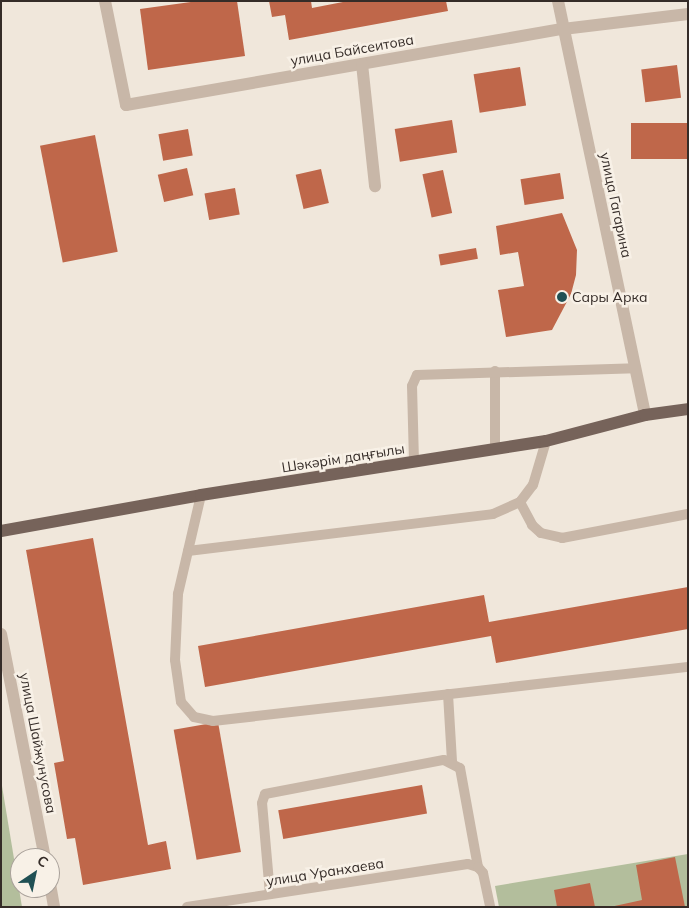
<!DOCTYPE html>
<meta charset="utf-8">
<style>
body{margin:0}
#map{position:relative;width:689px;height:908px;overflow:hidden;background:#f0e7db;font-family:Mulish,sans-serif}
div>[style]{position:absolute}
.green>*{inset:0;background:#b3be9c}
.building>*{inset:0;background:#bf674a;transform-origin:0 0}
.service>*{height:10px;margin:-5px;padding:0 5px;transform-origin:5px;border-radius:5px;background:#c8b7a8}
.minor>*{height:12px;margin:-6px;padding:0 6px;transform-origin:6px;border-radius:6px;background:#c8b7a8}
.primary>*{height:12px;margin:-6px;padding:0 6px;transform-origin:6px;border-radius:6px;background:#76635a}
.dots>*{width:14px;height:14px;translate:-50% -50%;box-sizing:border-box;border:2px solid #f8f1e7;border-radius:50%}
span{translate:-50% -50%;white-space:nowrap;text-align:center;line-height:1.15;-webkit-text-stroke:5px #f8f1e7;paint-order:stroke}
.street-label{font-size:14px;color:#352c28}
.poi-label{font-size:14px;color:#352c28}
.left{translate:0 -50%;text-align:left}
.frame{position:absolute;inset:0;border:2px solid #352c28;pointer-events:none}
.north{position:absolute;left:10px;top:848px;width:50px;height:50px;box-sizing:border-box;background:#f8f1e7;border:1px solid #aaa29b;border-radius:50%;rotate:34deg;font-size:14px;font-weight:700;line-height:20px;text-align:center;color:#352c28}
.north::after{content:'';display:block;margin:auto;width:18px;height:22px;background:#205054;clip-path:polygon(50% 0,100% 100%,50% 72%,0 100%)}
</style>
<div id="map">
<div class="green">
<i style="clip-path:polygon(1px 780px,22px 907px,1px 907px)"></i>
<i style="clip-path:polygon(688px 854px,688px 907px,499px 907px,495px 886px)"></i>
</div>
<div class="building">
<i style="clip-path:polygon(198px 1px,237px 1px,245px 56px,148px 70px,140px 9px)"></i>
<i style="clip-path:polygon(269px 1px,311px 1px,312px 8px,348px 1px,446px 1px,448px 11px,289px 40px,285px 15px,272px 17px)"></i>
<i style="left:677px;top:65px;width:33px;height:36px;rotate:83deg"></i>
<i style="left:520px;top:67px;width:39px;height:47px;rotate:81deg"></i>
<i style="left:452px;top:120px;width:33px;height:58px;rotate:81deg"></i>
<i style="left:688px;top:123px;width:36px;height:57px;rotate:90deg"></i>
<i style="left:188px;top:129px;width:27px;height:30px;rotate:80deg"></i>
<i style="left:95px;top:135px;width:119px;height:56px;rotate:79deg"></i>
<i style="left:187px;top:168px;width:28px;height:30px;rotate:77deg"></i>
<i style="left:321px;top:169px;width:35px;height:26px;rotate:77deg"></i>
<i style="left:443px;top:170px;width:44px;height:21px;rotate:78deg"></i>
<i style="left:560px;top:173px;width:26px;height:40px;rotate:81deg"></i>
<i style="left:235px;top:188px;width:27px;height:31px;rotate:80deg"></i>
<i style="clip-path:polygon(562px 213px,577px 250px,576px 275px,571px 294px,552px 330px,506px 337px,498px 290px,524px 286px,518px 252px,500px 255px,496px 226px)"></i>
<i style="left:476px;top:248px;width:11px;height:38px;rotate:80deg"></i>
<i style="clip-path:polygon(93px 538px,148px 845px,166px 841px,171px 869px,83px 885px,75px 838px,67px 839px,54px 763px,64px 761px,26px 550px)"></i>
<i style="clip-path:polygon(688px 587px,688px 629px,496px 663px,491px 636px,205px 687px,198px 646px,484px 595px,489px 622px)"></i>
<i style="left:218px;top:722px;width:132px;height:45px;rotate:80deg"></i>
<i style="left:422px;top:785px;width:29px;height:146px;rotate:80deg"></i>
<i style="clip-path:polygon(675px 857px,685px 907px,610px 907px,642px 900px,636px 865px)"></i>
<i style="clip-path:polygon(590px 883px,595px 907px,557px 907px,554px 890px)"></i>
</div>
<div class="service">
<i style="left:495px;top:449px;width:78px;rotate:-90deg"></i>
<i style="left:414px;top:462px;width:76px;rotate:-91.5deg"></i>
<i style="left:412px;top:386px;width:12px;rotate:-66deg"></i>
<i style="left:417px;top:375px;width:218px;rotate:-1.8deg"></i>
<i style="left:201px;top:495px;width:102px;rotate:103.1deg"></i>
<i style="left:178px;top:594px;width:66px;rotate:92.6deg"></i>
<i style="left:175px;top:660px;width:42px;rotate:81.9deg"></i>
<i style="left:181px;top:702px;width:20px;rotate:49deg"></i>
<i style="left:194px;top:717px;width:19px;rotate:12deg"></i>
<i style="left:213px;top:721px;width:478px;rotate:-6.5deg"></i>
<i style="left:520px;top:502px;width:26px;rotate:62deg"></i>
<i style="left:532px;top:525px;width:12px;rotate:42deg"></i>
<i style="left:541px;top:533px;width:22px;rotate:13deg"></i>
<i style="left:562px;top:538px;width:128px;rotate:-10.8deg"></i>
<i style="left:188px;top:551px;width:307px;rotate:-6.9deg"></i>
<i style="left:493px;top:514px;width:30px;rotate:-24deg"></i>
<i style="left:520px;top:502px;width:21px;rotate:-53deg"></i>
<i style="left:533px;top:485px;width:46px;rotate:-73.5deg"></i>
<i style="left:448px;top:694px;width:68px;rotate:86.6deg"></i>
<i style="left:270px;top:894px;width:91px;rotate:-95deg"></i>
<i style="left:262px;top:803px;width:9px;rotate:-72deg"></i>
<i style="left:265px;top:794px;width:182px;rotate:-10.8deg"></i>
<i style="left:444px;top:760px;width:18px;rotate:27deg"></i>
<i style="left:460px;top:768px;width:101px;rotate:79.7deg"></i>
<i style="left:187px;top:907px;width:284px;rotate:-8.7deg"></i>
<i style="left:468px;top:864px;width:10px;rotate:17deg"></i>
<i style="left:478px;top:867px;width:8px;rotate:50deg"></i>
<i style="left:483px;top:873px;width:35px;rotate:78deg"></i>
</div>
<div class="minor">
<i style="left:105px;top:1px;width:106px;rotate:78.6deg"></i>
<i style="left:126px;top:105px;width:444px;rotate:-9.9deg"></i>
<i style="left:563px;top:29px;width:126px;rotate:-6.8deg"></i>
<i style="left:558px;top:1px;width:423px;rotate:78.1deg"></i>
<i style="left:362px;top:64px;width:123px;rotate:83.9deg"></i>
<i style="left:1px;top:634px;width:228px;rotate:78.9deg"></i>
<i style="left:50px;top:884px;width:23px;rotate:80deg"></i>
</div>
<div class="primary">
<i style="left:1px;top:531px;width:203px;rotate:-10.2deg"></i>
<i style="left:201px;top:495px;width:349px;rotate:-8.9deg"></i>
<i style="left:546px;top:441px;width:102px;rotate:-14.7deg"></i>
<i style="left:645px;top:415px;width:43px;rotate:-7.9deg"></i>
</div>
<div class="dots">
<i style="left:562px;top:297px;background:#205054"></i>
</div>
<div class="street-label">
<span style="left:352px;top:50px;rotate:-10deg">улица Байсеитова</span>
<span style="left:616px;top:205px;rotate:78deg">улица Гагарина</span>
<span style="left:343px;top:458px;rotate:-9deg">Шәкәрім даңғылы</span>
<span style="left:38px;top:743px;rotate:79deg">улица Шайжунусова</span>
<span style="left:325px;top:872px;rotate:-9deg">улица Уранхаева</span>
</div>
<div class="poi-label">
<span class="left" style="left:572px;top:297px">Сары Арка</span>
</div>
<div class="frame"></div>
<div class="north">С</div>
</div>
